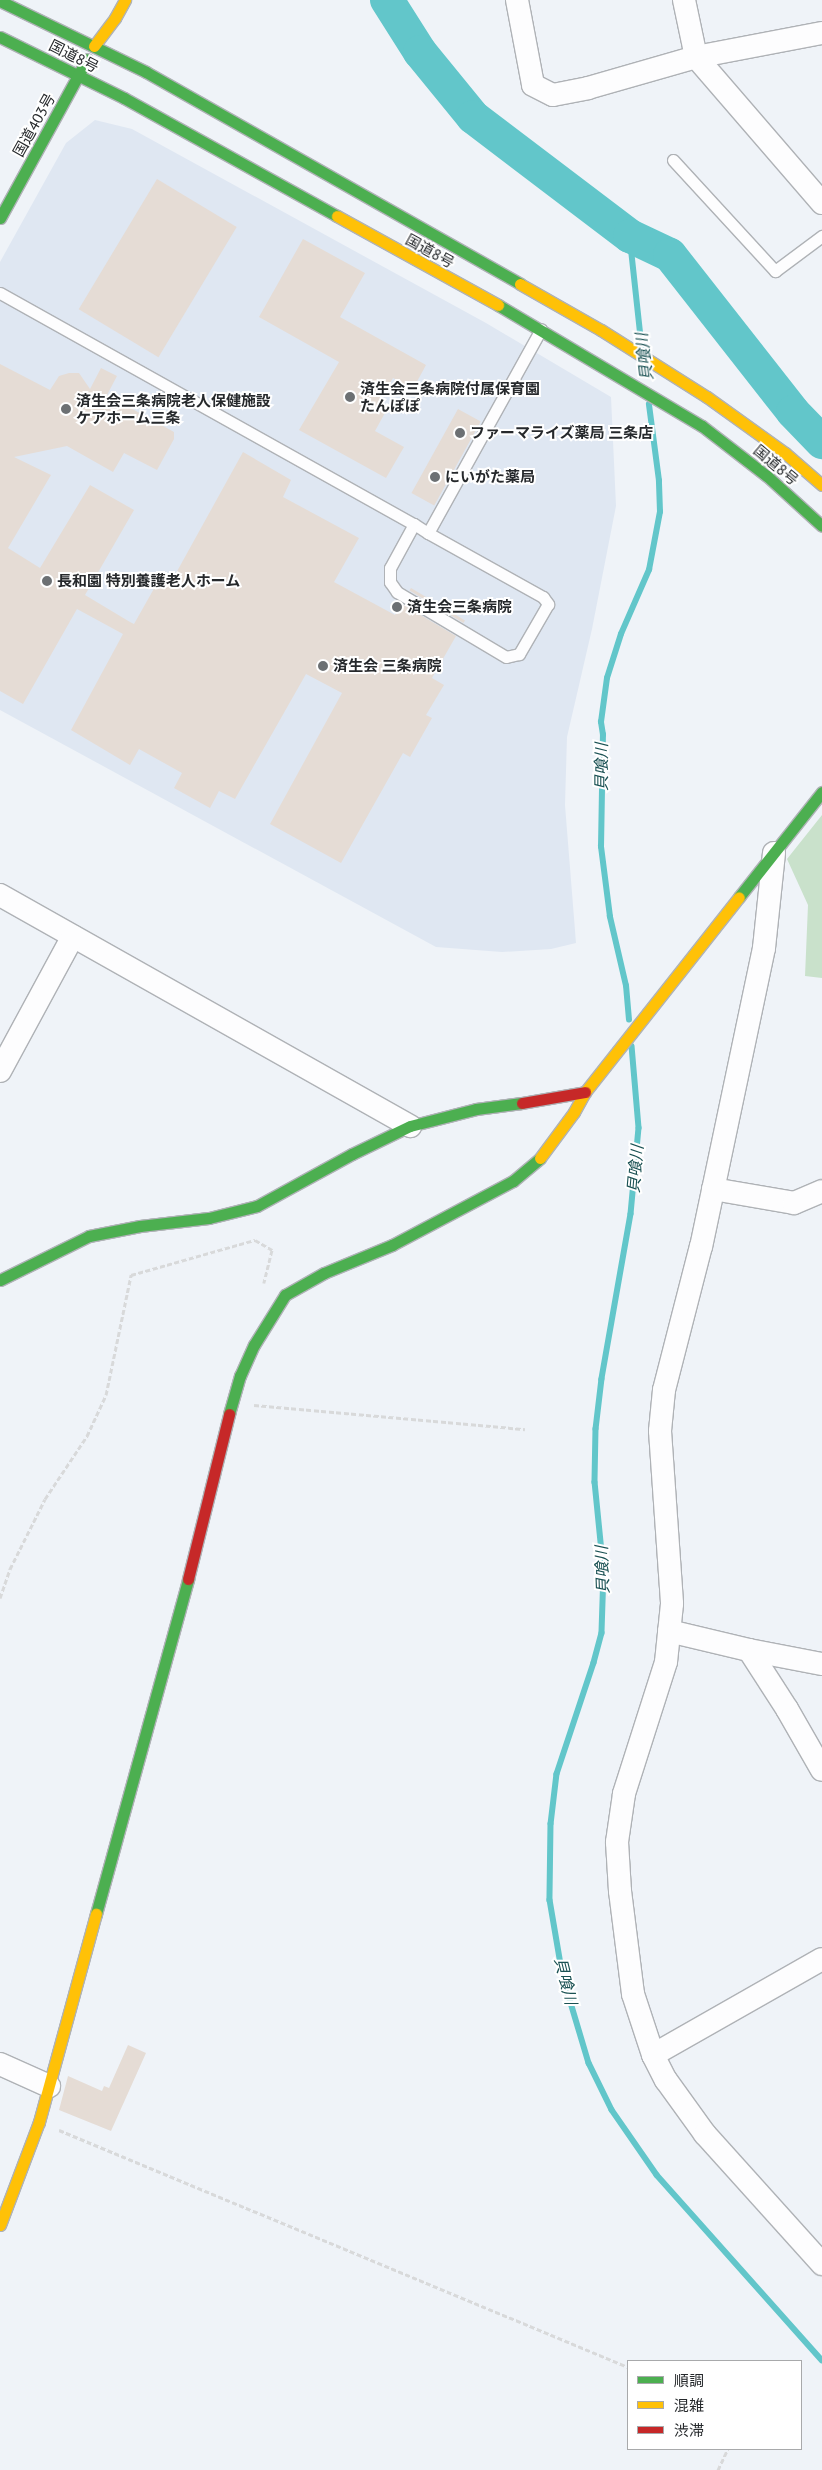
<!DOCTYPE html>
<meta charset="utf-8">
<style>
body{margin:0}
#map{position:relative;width:822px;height:2470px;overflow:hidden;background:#eff3f8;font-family:"PT Sans","Noto Sans JP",sans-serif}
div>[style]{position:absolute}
.built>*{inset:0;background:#dfe7f2}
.green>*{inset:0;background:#c9e1cb}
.stream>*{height:5.5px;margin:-2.75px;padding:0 2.75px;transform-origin:2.75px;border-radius:2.75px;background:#62c6ca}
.river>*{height:34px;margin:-17px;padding:0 17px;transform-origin:17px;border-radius:17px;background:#62c6ca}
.building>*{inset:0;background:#e5dcd5;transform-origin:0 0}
.path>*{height:3px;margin-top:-1.5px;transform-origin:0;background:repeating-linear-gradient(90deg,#d8d9da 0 5px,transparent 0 7.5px)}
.roads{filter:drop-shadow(1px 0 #afb2b6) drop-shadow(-1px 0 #afb2b6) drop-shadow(0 1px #afb2b6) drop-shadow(0 -1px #afb2b6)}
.lane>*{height:11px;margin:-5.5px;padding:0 5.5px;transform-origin:5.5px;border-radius:5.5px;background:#fdfdfe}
.street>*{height:22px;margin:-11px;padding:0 11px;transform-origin:11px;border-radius:11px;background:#fdfdfe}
.fast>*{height:11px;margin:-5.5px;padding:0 5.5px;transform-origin:5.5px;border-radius:5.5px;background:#4caf50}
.slow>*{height:11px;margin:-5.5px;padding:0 5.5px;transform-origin:5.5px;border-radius:5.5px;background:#ffc107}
.jam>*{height:11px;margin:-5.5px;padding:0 5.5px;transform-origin:5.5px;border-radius:5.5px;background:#c62828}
.dots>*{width:14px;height:14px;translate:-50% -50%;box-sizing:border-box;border:2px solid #fff;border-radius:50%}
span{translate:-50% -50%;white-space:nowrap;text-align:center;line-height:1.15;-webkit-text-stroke:4px #fff;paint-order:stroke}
.street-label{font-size:15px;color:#26292c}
.poi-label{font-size:15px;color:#26292c;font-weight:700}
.left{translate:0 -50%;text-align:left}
.water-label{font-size:16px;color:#1a5153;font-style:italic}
.legend{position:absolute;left:627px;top:2360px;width:175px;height:90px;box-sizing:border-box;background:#fff;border:1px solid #a8a9ab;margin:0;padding:6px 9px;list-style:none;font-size:15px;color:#26292c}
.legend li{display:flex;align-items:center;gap:10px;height:25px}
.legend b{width:25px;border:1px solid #a8a9ab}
</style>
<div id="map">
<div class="built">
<i style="clip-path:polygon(95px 120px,132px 129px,486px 323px,611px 397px,616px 506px,592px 629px,567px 737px,565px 805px,576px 943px,551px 949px,502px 952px,436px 947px,0 710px,0 262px,66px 143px)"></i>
</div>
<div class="green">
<i style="clip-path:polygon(822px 815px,822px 978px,805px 976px,808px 905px,787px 859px)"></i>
</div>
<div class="stream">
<i style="left:630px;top:236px;width:111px;rotate:83.8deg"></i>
<i style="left:629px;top:1020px;width:34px;rotate:-95deg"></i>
<i style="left:626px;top:986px;width:71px;rotate:-103.1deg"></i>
<i style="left:610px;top:917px;width:71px;rotate:-97.3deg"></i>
<i style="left:601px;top:847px;width:112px;rotate:-89deg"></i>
<i style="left:603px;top:735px;width:13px;rotate:-99deg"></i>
<i style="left:601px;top:722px;width:44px;rotate:-82.2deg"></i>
<i style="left:607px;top:678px;width:46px;rotate:-72.3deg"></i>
<i style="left:621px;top:634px;width:70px;rotate:-66.4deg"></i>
<i style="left:649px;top:570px;width:59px;rotate:-79.3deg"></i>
<i style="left:660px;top:512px;width:31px;rotate:-92deg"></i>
<i style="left:659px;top:481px;width:77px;rotate:-97.5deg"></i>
<i style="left:632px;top:1046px;width:82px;rotate:85.1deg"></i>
<i style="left:639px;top:1128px;width:86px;rotate:95.3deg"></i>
<i style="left:631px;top:1214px;width:168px;rotate:100deg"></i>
<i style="left:602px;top:1379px;width:50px;rotate:96.8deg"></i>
<i style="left:596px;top:1429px;width:53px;rotate:91.1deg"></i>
<i style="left:595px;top:1482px;width:90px;rotate:84.3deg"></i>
<i style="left:604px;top:1572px;width:61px;rotate:91.9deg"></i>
<i style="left:602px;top:1633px;width:31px;rotate:105deg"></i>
<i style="left:594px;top:1663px;width:117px;rotate:108.4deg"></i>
<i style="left:557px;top:1774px;width:50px;rotate:96.8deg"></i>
<i style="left:551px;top:1824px;width:76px;rotate:90.8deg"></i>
<i style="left:550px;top:1900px;width:77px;rotate:80.3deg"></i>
<i style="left:563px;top:1976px;width:91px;rotate:73.4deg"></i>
<i style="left:589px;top:2063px;width:52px;rotate:63.9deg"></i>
<i style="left:612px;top:2110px;width:79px;rotate:55.3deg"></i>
<i style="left:657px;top:2175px;width:248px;rotate:48.3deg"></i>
</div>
<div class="river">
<i style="left:387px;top:0;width:62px;rotate:57.6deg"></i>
<i style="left:420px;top:52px;width:84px;rotate:50.8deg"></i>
<i style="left:473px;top:117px;width:197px;rotate:37.2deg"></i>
<i style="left:630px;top:236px;width:44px;rotate:25.4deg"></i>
<i style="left:670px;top:255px;width:199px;rotate:51.9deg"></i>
<i style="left:793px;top:412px;width:42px;rotate:46deg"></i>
</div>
<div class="building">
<i style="left:157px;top:179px;width:93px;height:152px;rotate:31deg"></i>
<i style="clip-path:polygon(303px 239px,365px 273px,340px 317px,426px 365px,413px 389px,393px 378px,377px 405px,386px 411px,375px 431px,404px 447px,386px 478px,299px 430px,339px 362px,259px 317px)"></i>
<i style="clip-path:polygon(0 364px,50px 390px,59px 376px,69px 373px,79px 373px,90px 389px,101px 368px,117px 376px,107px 395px,174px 432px,174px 439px,157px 470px,124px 453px,113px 472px,67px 446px,14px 457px,51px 475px,8px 548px,40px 568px,90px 485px,134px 510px,85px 595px,130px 622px,134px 624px,160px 578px,170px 584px,243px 452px,291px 480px,283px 497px,359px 538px,334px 582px,395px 615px,402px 604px,456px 636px,432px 678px,444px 685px,426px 715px,432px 718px,410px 757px,403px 753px,341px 863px,270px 824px,342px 693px,306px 674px,235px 799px,219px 791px,210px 808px,174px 788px,182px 773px,139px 749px,130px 765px,71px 730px,123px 634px,77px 609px,23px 704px,0 691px)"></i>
<i style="left:458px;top:409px;width:26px;height:96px;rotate:29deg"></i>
<i style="left:411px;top:588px;width:63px;height:3px;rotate:31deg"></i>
<i style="clip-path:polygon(128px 2045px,146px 2053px,111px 2131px,59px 2110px,68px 2076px,102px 2091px,104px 2086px,109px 2088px)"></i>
</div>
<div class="path">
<i style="left:254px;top:1405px;width:272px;rotate:5.1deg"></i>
<i style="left:0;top:1598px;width:31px;rotate:-71deg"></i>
<i style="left:10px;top:1569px;width:78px;rotate:-63.4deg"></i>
<i style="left:45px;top:1499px;width:76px;rotate:-56.3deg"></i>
<i style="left:87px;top:1436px;width:45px;rotate:-65.1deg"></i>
<i style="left:106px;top:1395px;width:123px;rotate:-78.2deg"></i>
<i style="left:131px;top:1275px;width:129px;rotate:-15.8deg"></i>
<i style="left:255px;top:1240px;width:20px;rotate:30deg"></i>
<i style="left:272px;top:1250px;width:34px;rotate:104deg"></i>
<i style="left:59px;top:2130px;width:616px;rotate:22.61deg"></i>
<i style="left:718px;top:2470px;width:23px;rotate:-65deg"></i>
</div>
<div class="roads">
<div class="lane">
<i style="left:673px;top:160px;width:151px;rotate:47.4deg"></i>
<i style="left:775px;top:271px;width:59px;rotate:-36.7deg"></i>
<i style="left:0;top:293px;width:474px;rotate:29.2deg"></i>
<i style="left:414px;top:524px;width:17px;rotate:33deg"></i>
<i style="left:428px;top:533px;width:132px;rotate:29.1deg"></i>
<i style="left:543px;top:597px;width:9px;rotate:54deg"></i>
<i style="left:548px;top:604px;width:58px;rotate:120.1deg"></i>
<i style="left:519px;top:654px;width:13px;rotate:167deg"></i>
<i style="left:506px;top:657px;width:127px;rotate:-149.2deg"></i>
<i style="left:397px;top:592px;width:12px;rotate:-125deg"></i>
<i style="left:390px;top:582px;width:14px;rotate:-90deg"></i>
<i style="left:390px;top:568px;width:50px;rotate:-61.4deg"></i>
<i style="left:428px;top:533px;width:233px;rotate:-61deg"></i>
</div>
<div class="street">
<i style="left:517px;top:0;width:86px;rotate:79.3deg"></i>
<i style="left:533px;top:85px;width:22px;rotate:27deg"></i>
<i style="left:553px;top:95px;width:36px;rotate:-11deg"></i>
<i style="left:588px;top:88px;width:112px;rotate:-16deg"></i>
<i style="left:696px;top:57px;width:128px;rotate:-10.8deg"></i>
<i style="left:684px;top:0;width:58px;rotate:78.1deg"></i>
<i style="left:696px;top:57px;width:193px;rotate:49.2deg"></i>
<i style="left:774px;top:853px;width:96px;rotate:96deg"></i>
<i style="left:764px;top:948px;width:305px;rotate:101.9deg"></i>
<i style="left:701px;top:1246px;width:149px;rotate:104.4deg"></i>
<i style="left:664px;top:1390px;width:41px;rotate:95.6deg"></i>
<i style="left:660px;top:1431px;width:173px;rotate:86deg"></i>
<i style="left:672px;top:1604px;width:58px;rotate:95.9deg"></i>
<i style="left:666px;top:1662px;width:139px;rotate:107.7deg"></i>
<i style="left:624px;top:1794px;width:49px;rotate:98.3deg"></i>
<i style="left:617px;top:1842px;width:49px;rotate:86.5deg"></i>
<i style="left:620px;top:1891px;width:104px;rotate:82.8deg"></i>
<i style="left:633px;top:1994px;width:64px;rotate:71.8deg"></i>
<i style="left:653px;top:2055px;width:28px;rotate:63deg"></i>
<i style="left:666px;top:2080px;width:67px;rotate:54.2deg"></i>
<i style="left:705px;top:2134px;width:175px;rotate:48deg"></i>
<i style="left:0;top:895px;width:471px;rotate:29.4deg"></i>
<i style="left:0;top:1071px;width:153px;rotate:-61.6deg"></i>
<i style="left:713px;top:1189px;width:82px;rotate:9.8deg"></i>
<i style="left:794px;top:1203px;width:30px;rotate:-23deg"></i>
<i style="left:669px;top:1631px;width:82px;rotate:13.4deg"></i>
<i style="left:749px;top:1650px;width:74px;rotate:10.9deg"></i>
<i style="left:749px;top:1650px;width:70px;rotate:57.2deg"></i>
<i style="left:787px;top:1709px;width:70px;rotate:60.2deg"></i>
<i style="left:653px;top:2055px;width:194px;rotate:-29.6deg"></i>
<i style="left:0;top:2064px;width:54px;rotate:24.2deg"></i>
</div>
<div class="fast">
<i style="left:0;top:1px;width:162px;rotate:25.9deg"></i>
<i style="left:146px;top:72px;width:430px;rotate:29.5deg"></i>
<i style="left:0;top:37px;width:138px;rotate:26.2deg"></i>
<i style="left:124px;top:98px;width:244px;rotate:29deg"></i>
<i style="left:0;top:218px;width:181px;rotate:-61.3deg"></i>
<i style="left:498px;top:305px;width:237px;rotate:30.7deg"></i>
<i style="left:702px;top:426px;width:82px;rotate:37.6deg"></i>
<i style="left:767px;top:476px;width:74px;rotate:42.3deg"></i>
<i style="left:739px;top:897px;width:134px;rotate:-51.7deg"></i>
<i style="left:0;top:1280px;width:99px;rotate:-26.3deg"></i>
<i style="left:89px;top:1236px;width:52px;rotate:-11.1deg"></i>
<i style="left:140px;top:1226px;width:69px;rotate:-6.6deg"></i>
<i style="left:209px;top:1218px;width:49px;rotate:-14deg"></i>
<i style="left:257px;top:1206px;width:108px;rotate:-28.7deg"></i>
<i style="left:352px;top:1154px;width:64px;rotate:-25.8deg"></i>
<i style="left:410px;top:1126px;width:68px;rotate:-14.4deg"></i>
<i style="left:476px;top:1109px;width:46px;rotate:-7.4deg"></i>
<i style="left:229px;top:1414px;width:40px;rotate:-74deg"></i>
<i style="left:240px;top:1376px;width:34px;rotate:-66deg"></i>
<i style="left:254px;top:1345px;width:59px;rotate:-58.2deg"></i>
<i style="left:285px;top:1295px;width:45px;rotate:-29.4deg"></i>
<i style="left:324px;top:1273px;width:74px;rotate:-22.4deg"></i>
<i style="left:392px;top:1245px;width:137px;rotate:-27.9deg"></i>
<i style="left:513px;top:1181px;width:35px;rotate:-40deg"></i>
<i style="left:96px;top:1914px;width:347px;rotate:-74.6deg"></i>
</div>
<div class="slow">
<i style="left:94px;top:46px;width:35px;rotate:-53deg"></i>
<i style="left:115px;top:18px;width:21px;rotate:-61deg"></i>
<i style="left:337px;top:216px;width:184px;rotate:28.9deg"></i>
<i style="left:520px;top:284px;width:93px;rotate:29.6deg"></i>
<i style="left:601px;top:330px;width:125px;rotate:32.3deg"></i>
<i style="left:707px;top:397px;width:96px;rotate:35.7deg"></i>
<i style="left:785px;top:453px;width:49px;rotate:40.9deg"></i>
<i style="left:540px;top:1158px;width:57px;rotate:-53.5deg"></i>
<i style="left:574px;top:1112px;width:23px;rotate:-61deg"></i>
<i style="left:585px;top:1092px;width:248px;rotate:-51.7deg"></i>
<i style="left:0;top:2225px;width:110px;rotate:-69.3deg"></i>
<i style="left:39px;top:2122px;width:216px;rotate:-74.7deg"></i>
</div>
<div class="jam">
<i style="left:522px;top:1103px;width:64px;rotate:-9.9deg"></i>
<i style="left:188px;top:1579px;width:170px;rotate:-76deg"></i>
</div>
</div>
<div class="dots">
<i style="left:350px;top:397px;background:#6c7073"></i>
<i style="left:66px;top:409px;background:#6c7073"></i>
<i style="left:460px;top:433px;background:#6c7073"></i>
<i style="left:435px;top:477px;background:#6c7073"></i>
<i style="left:47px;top:581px;background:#6c7073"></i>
<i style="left:397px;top:607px;background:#6c7073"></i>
<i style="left:323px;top:666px;background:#6c7073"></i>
</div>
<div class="street-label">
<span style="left:74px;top:56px;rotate:27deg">国道8号</span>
<span style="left:34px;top:125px;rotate:-61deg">国道403号</span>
<span style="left:430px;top:251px;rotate:29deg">国道8号</span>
<span style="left:776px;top:465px;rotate:40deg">国道8号</span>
</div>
<div class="poi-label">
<span class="left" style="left:360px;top:397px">済生会三条病院付属保育園<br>たんぽぽ</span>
<span class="left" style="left:76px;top:409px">済生会三条病院老人保健施設<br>ケアホーム三条</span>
<span class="left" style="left:470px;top:433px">ファーマライズ薬局 三条店</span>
<span class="left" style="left:445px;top:477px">にいがた薬局</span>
<span class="left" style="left:57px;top:581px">長和園 特別養護老人ホーム</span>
<span class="left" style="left:407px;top:607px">済生会三条病院</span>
<span class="left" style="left:333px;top:666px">済生会 三条病院</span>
</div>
<div class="water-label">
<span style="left:644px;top:357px;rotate:-97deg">貝喰川</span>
<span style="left:601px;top:767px;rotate:-90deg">貝喰川</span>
<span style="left:635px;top:1169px;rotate:-85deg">貝喰川</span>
<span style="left:602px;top:1570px;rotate:-92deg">貝喰川</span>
<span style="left:566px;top:1981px;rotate:76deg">貝喰川</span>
</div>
<ul class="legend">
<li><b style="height:6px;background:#4caf50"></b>順調</li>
<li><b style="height:6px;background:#ffc107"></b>混雑</li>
<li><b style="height:6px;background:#c62828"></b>渋滞</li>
</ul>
</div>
